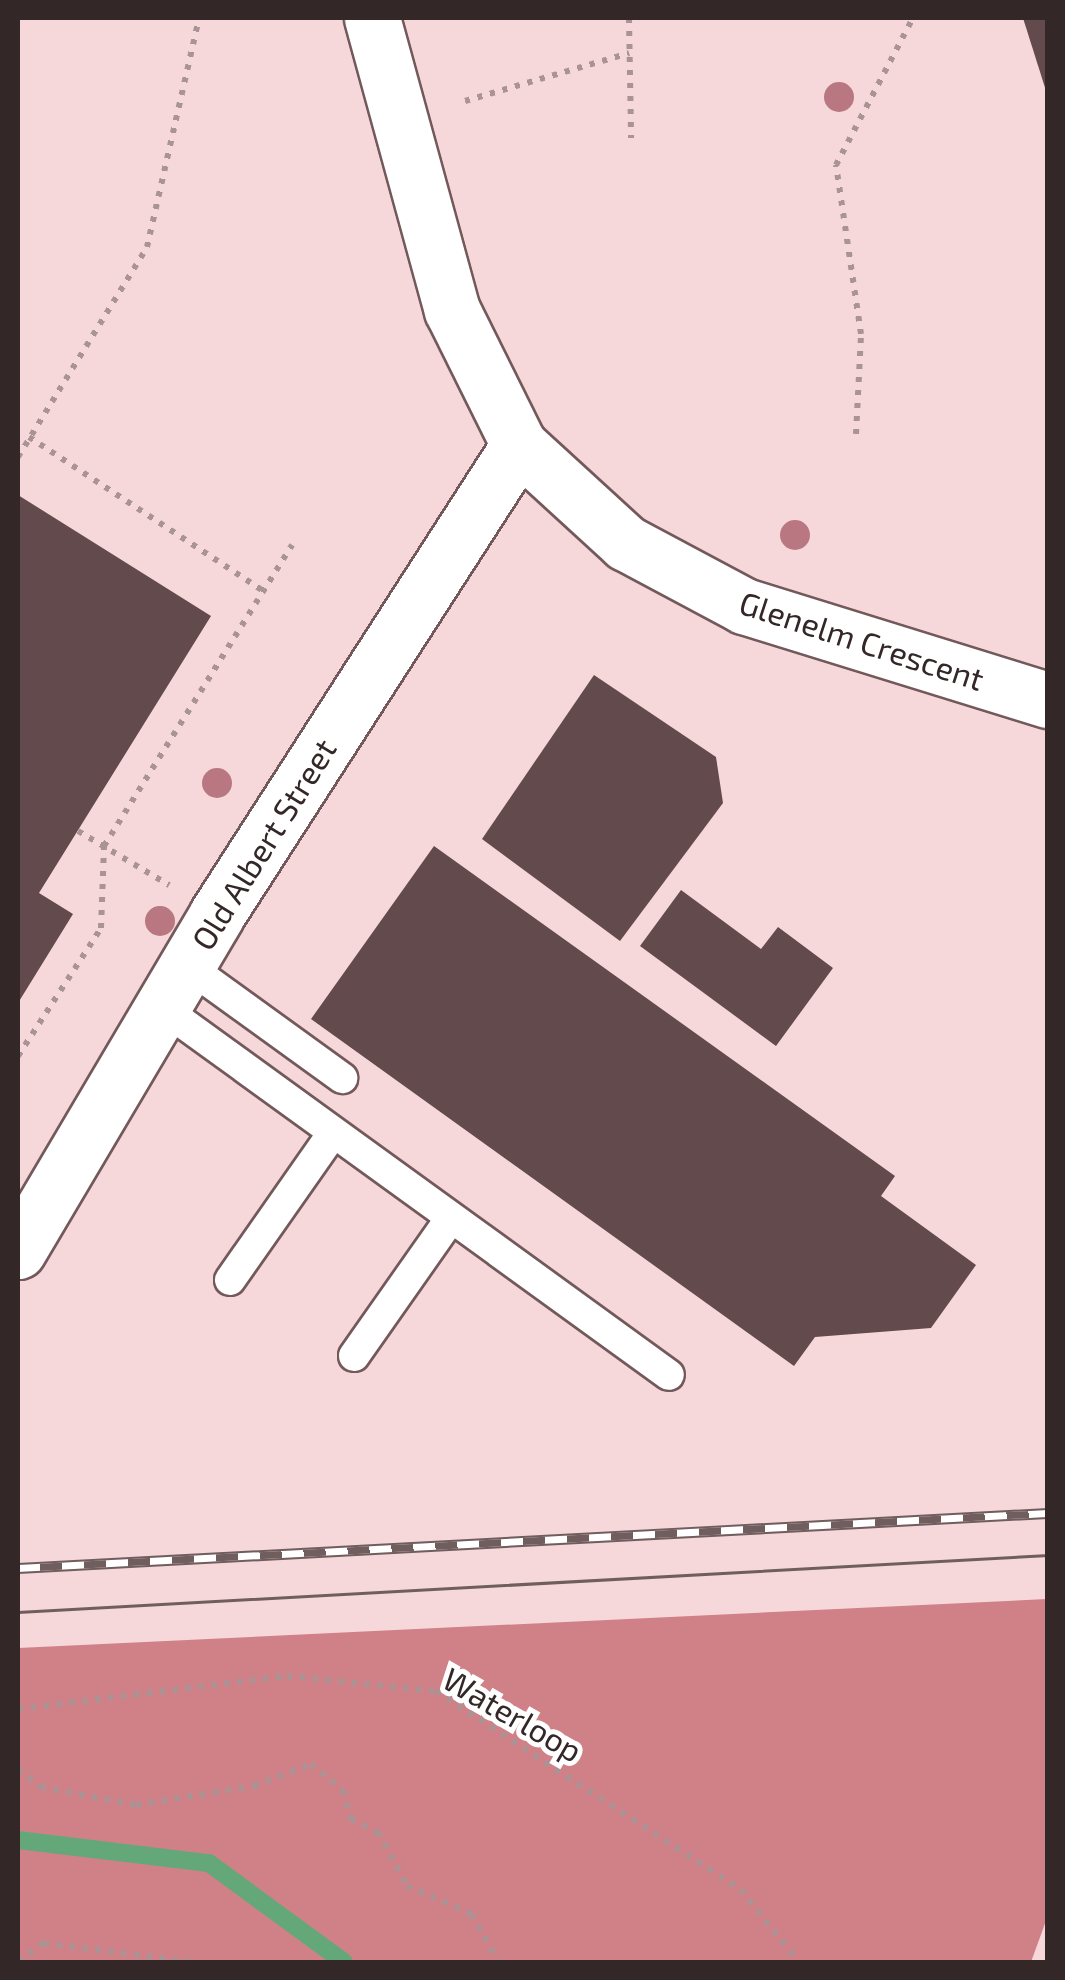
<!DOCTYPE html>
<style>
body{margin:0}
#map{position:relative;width:1065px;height:1980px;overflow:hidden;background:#f6d8da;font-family:"Exo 2",sans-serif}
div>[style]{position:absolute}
.forest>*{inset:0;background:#d08188}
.stream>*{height:18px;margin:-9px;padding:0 9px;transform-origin:9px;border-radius:9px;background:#64a879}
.building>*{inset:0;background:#634a4c}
.path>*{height:6px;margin-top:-3px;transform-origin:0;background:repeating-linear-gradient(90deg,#aa9395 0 5px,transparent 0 13px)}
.roads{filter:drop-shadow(2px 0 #73595b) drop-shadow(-2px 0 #73595b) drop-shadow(0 2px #73595b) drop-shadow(0 -2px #73595b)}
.service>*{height:30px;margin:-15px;padding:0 15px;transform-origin:15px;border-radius:15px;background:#fff}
.minor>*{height:55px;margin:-27.5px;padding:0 27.5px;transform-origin:27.5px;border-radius:27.5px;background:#fff}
.tram>*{height:2.5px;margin:-1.25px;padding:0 1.25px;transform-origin:1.25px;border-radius:1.25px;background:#705e5f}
.rail>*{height:11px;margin-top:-5.5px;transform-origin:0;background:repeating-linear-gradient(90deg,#fff 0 22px,#705e5f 0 44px);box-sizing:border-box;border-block:2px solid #705e5f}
.trees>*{width:30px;height:30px;margin:-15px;border-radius:50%;background:#b87781}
span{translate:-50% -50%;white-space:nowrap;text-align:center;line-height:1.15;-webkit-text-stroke:10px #fff;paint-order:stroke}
.street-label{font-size:32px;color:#332728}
.frame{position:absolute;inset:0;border:20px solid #332728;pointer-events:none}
</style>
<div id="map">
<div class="forest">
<i style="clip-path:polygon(1047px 1599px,1047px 1918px,1031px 1962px,18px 1962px,18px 1648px)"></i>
</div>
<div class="stream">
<i style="left:18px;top:1840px;width:192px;rotate:6.9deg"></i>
<i style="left:209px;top:1863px;width:167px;rotate:36.3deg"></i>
</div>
<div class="building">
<i style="clip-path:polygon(1023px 18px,1048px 18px,1048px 94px,1047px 94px)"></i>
<i style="clip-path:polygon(18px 495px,211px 616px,39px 893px,73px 914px,18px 1003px)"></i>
<i style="clip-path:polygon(594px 675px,716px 757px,723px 803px,620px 941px,482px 839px)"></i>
<i style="clip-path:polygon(434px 846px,895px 1176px,881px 1196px,976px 1265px,931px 1328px,815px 1337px,794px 1366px,311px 1019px)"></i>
<i style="clip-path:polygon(681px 890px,761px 949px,778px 927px,833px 968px,776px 1046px,640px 946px)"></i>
</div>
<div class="path">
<i style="left:629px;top:18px;width:120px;rotate:89deg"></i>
<i style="left:465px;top:101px;width:171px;rotate:-16.3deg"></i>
<i style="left:856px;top:434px;width:100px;rotate:-87.1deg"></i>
<i style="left:861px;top:334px;width:171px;rotate:-98.4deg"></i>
<i style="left:836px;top:165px;width:166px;rotate:-62.4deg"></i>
<i style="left:29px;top:437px;width:279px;rotate:33.3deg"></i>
<i style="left:18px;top:457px;width:246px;rotate:-58.4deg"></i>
<i style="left:147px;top:247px;width:235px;rotate:-77.2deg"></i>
<i style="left:78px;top:831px;width:106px;rotate:30.7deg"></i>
<i style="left:18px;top:1056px;width:153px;rotate:-57deg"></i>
<i style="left:101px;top:928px;width:82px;rotate:-87.9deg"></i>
<i style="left:104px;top:846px;width:355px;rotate:-58deg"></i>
<i style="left:18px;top:1709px;width:271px;rotate:-7deg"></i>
<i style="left:287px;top:1676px;width:150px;rotate:5.7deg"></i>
<i style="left:436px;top:1691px;width:364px;rotate:33.1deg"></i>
<i style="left:741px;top:1890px;width:92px;rotate:51.1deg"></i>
<i style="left:18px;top:1769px;width:29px;rotate:38deg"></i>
<i style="left:41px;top:1787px;width:97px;rotate:10.7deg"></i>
<i style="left:136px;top:1805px;width:120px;rotate:-9.1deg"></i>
<i style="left:254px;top:1786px;width:61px;rotate:-21.1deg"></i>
<i style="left:311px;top:1764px;width:41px;rotate:39.1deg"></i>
<i style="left:343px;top:1790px;width:30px;rotate:75deg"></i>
<i style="left:351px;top:1819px;width:30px;rotate:26deg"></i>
<i style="left:378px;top:1832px;width:61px;rotate:61.8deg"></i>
<i style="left:407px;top:1886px;width:71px;rotate:23.3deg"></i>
<i style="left:472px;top:1914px;width:55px;rotate:61.6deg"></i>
<i style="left:18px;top:1961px;width:32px;rotate:-35deg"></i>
<i style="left:44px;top:1943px;width:149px;rotate:7.3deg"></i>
</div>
<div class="roads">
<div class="service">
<i style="left:186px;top:965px;width:193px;rotate:35.9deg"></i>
<i style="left:161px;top:1007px;width:627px;rotate:35.92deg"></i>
<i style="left:230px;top:1280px;width:179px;rotate:-55deg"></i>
<i style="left:354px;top:1356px;width:169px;rotate:-54.9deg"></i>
</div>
<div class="minor">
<i style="left:372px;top:18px;width:303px;rotate:74.7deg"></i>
<i style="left:452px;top:310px;width:151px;rotate:63.6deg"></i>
<i style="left:519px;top:445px;width:145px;rotate:42.5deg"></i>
<i style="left:626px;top:543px;width:134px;rotate:28.1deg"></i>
<i style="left:744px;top:606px;width:318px;rotate:17.2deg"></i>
<i style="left:18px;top:1251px;width:391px;rotate:-59.4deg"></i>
<i style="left:217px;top:914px;width:558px;rotate:-57.22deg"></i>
</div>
</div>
<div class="tram">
<i style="left:18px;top:1612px;width:1032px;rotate:-3.17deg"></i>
</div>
<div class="rail">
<i style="left:18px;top:1568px;width:1031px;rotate:-3.06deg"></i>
</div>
<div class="trees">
<i style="left:839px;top:97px"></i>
<i style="left:795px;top:535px"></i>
<i style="left:217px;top:783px"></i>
<i style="left:160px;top:921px"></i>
</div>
<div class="street-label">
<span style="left:862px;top:640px;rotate:18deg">Glenelm Crescent</span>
<span style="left:263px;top:844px;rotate:-58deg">Old Albert Street</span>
<span style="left:513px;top:1714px;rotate:30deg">Waterloop</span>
</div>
<div class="frame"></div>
</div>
